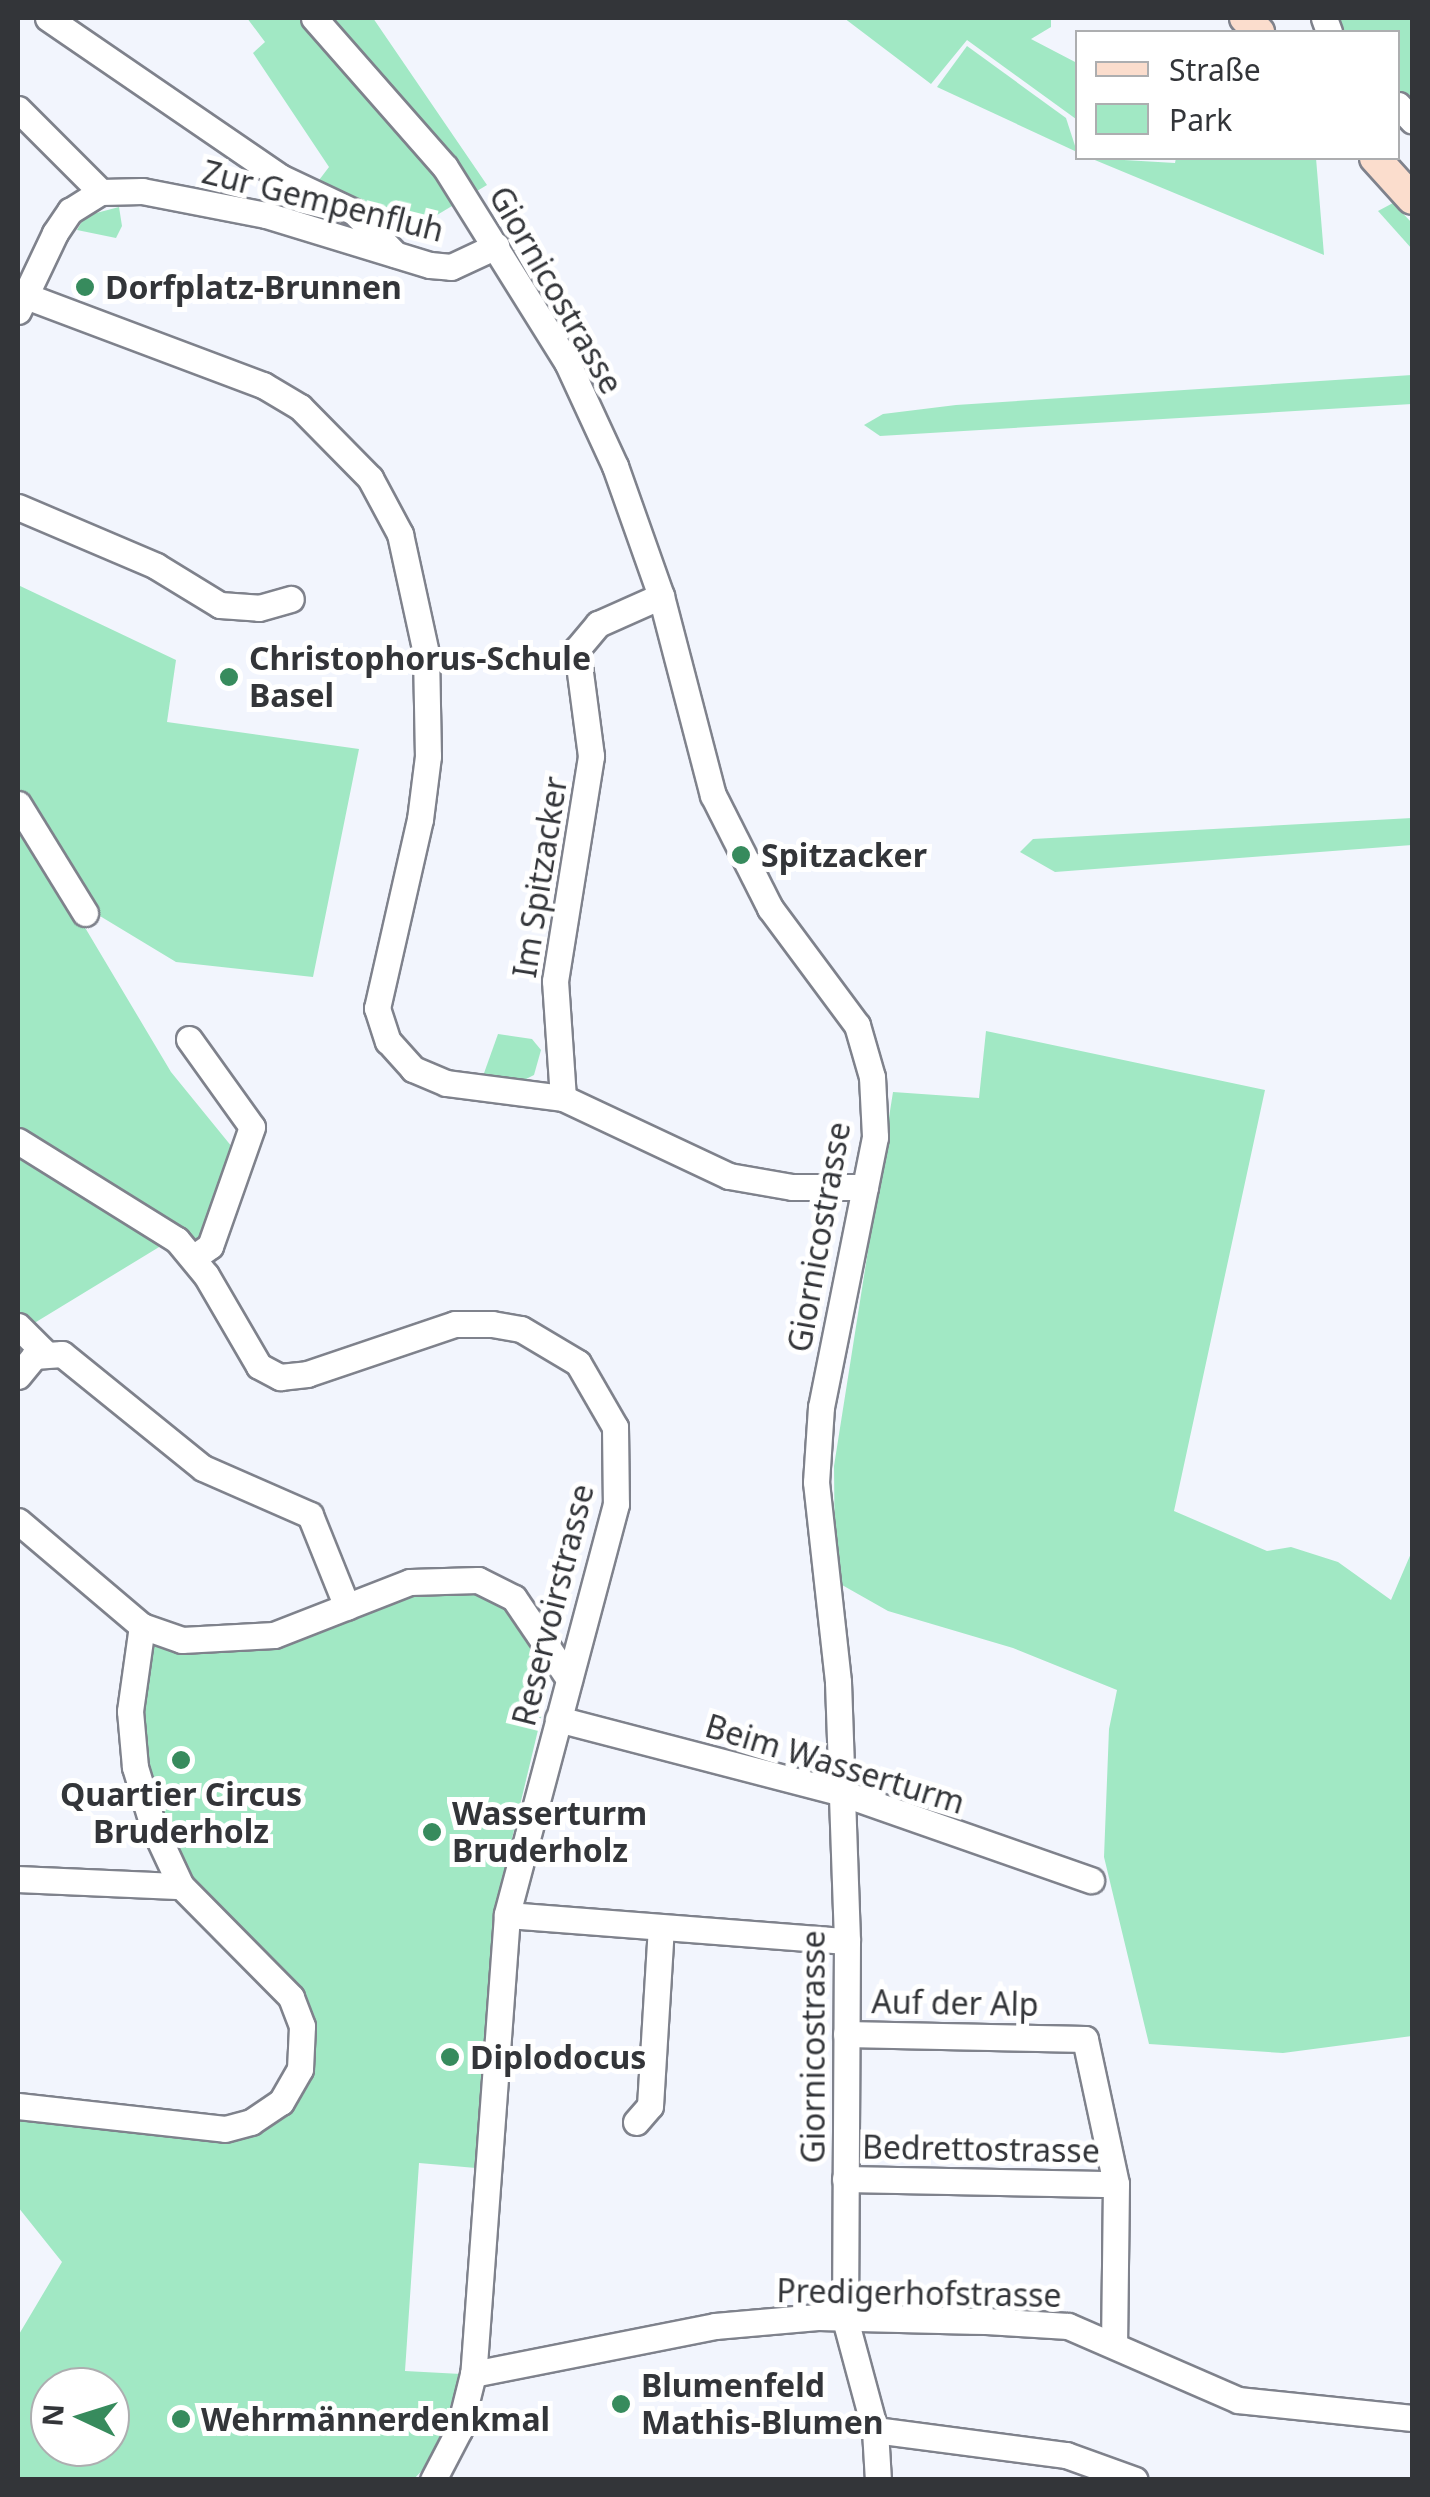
<!DOCTYPE html>
<meta charset="utf-8">
<style>
body{margin:0}
#map{position:relative;width:1430px;height:2497px;overflow:hidden;background:#f2f5fd;font-family:"Noto Sans",sans-serif}
div>[style]{position:absolute}
.green>*{inset:0;background:#a1e8c4}
.roads{filter:drop-shadow(2px 0 #7f828c) drop-shadow(-2px 0 #7f828c) drop-shadow(0 2px #7f828c) drop-shadow(0 -2px #7f828c)}
.minor>*{height:25px;margin:-12.5px;padding:0 12.5px;transform-origin:12.5px;border-radius:12.5px;background:#fff}
.major>*{height:30px;margin:-15px;padding:0 15px;transform-origin:15px;border-radius:15px;background:#fbddcd}
.dots>*{width:28px;height:28px;translate:-50% -50%;box-sizing:border-box;border:5px solid #fff;border-radius:50%}
span{translate:-50% -50%;white-space:nowrap;text-align:center;line-height:1.15;-webkit-text-stroke:10px #fff;paint-order:stroke}
.street-label{font-size:32px;color:#333539}
.poi-label{font-size:32px;color:#333539;font-weight:700}
.left{translate:0 -50%;text-align:left}
.frame{position:absolute;inset:0;border:20px solid #333539;pointer-events:none}
.legend{position:absolute;left:1075px;top:30px;width:325px;height:130px;box-sizing:border-box;background:#fff;border:2px solid #adaeb0;margin:0;padding:12px 18px;list-style:none;font-size:30px;color:#333539}
.legend li{display:flex;align-items:center;gap:20px;height:50px}
.legend b{width:50px;border:2px solid #adaeb0}
.north{position:absolute;left:30px;top:2367px;width:100px;height:100px;box-sizing:border-box;background:#fff;border:2px solid #adaeb0;border-radius:50%;rotate:274deg;font-size:28px;font-weight:700;line-height:40px;text-align:center;color:#333539}
.north::after{content:'';display:block;margin:auto;width:35px;height:45px;background:#378b5d;clip-path:polygon(50% 0,100% 100%,50% 72%,0 100%)}
</style>
<div id="map">
<div class="green">
<i style="clip-path:polygon(247px 18px,373px 18px,487px 185px,402px 236px,313px 188px,329px 167px,253px 53px,265px 42px)"></i>
<i style="clip-path:polygon(844px 18px,1051px 18px,1051px 27px,1031px 39px,1077px 63px,1077px 133px,1076px 119px,967px 40px,931px 84px)"></i>
<i style="clip-path:polygon(1338px 18px,1412px 18px,1412px 106px,1398px 91px,1398px 32px,1339px 32px)"></i>
<i style="clip-path:polygon(967px 46px,1066px 118px,1077px 152px,937px 87px)"></i>
<i style="clip-path:polygon(1090px 158px,1175px 163px,1176px 158px,1316px 158px,1324px 255px)"></i>
<i style="clip-path:polygon(1393px 203px,1412px 223px,1412px 249px,1378px 211px)"></i>
<i style="clip-path:polygon(119px 207px,122px 226px,116px 238px,77px 230px,85px 216px)"></i>
<i style="clip-path:polygon(1412px 375px,1412px 404px,880px 436px,864px 425px,883px 414px,956px 405px)"></i>
<i style="clip-path:polygon(18px 585px,176px 660px,167px 722px,359px 749px,313px 977px,176px 962px,85px 907px,18px 799px)"></i>
<i style="clip-path:polygon(18px 815px,171px 1072px,241px 1158px,210px 1246px,169px 1241px,18px 1333px)"></i>
<i style="clip-path:polygon(1412px 818px,1412px 845px,1055px 872px,1020px 852px,1033px 839px)"></i>
<i style="clip-path:polygon(986px 1031px,1265px 1090px,1174px 1511px,1267px 1551px,1291px 1547px,1338px 1562px,1391px 1600px,1412px 1551px,1412px 2036px,1283px 2053px,1149px 2044px,1104px 1857px,1109px 1729px,1117px 1690px,1013px 1648px,888px 1611px,835px 1581px,834px 1466px,893px 1092px,979px 1098px)"></i>
<i style="clip-path:polygon(498px 1034px,532px 1039px,541px 1050px,534px 1075px,522px 1081px,483px 1076px)"></i>
<i style="clip-path:polygon(evenodd,410px 1582px,514px 1598px,555px 1659px,493px 1918px,476px 2168px,419px 2163px,405px 2371px,461px 2374px,432px 2460px,413px 2480px,18px 2480px,18px 2336px,62px 2262px,18px 2207px,18px 2106px,225px 2129px,281px 2102px,302px 2026px,181px 1886px,153px 1826px,133px 1659px,153px 1642px,224px 1643px,410px 1582px,50px 2387px,110px 2387px,110px 2447px,50px 2447px,50px 2387px)"></i>
</div>
<div class="roads">
<div class="minor">
<i style="left:48px;top:18px;width:281px;rotate:34.4deg"></i>
<i style="left:280px;top:177px;width:82px;rotate:25.3deg"></i>
<i style="left:354px;top:212px;width:59px;rotate:45.7deg"></i>
<i style="left:314px;top:18px;width:198px;rotate:48.7deg"></i>
<i style="left:445px;top:167px;width:230px;rotate:58deg"></i>
<i style="left:567px;top:362px;width:115px;rotate:65.2deg"></i>
<i style="left:615px;top:466px;width:138px;rotate:70.5deg"></i>
<i style="left:661px;top:596px;width:206px;rotate:75.4deg"></i>
<i style="left:713px;top:795px;width:127px;rotate:63.2deg"></i>
<i style="left:770px;top:908px;width:146px;rotate:53.4deg"></i>
<i style="left:857px;top:1025px;width:54px;rotate:73.9deg"></i>
<i style="left:872px;top:1077px;width:60px;rotate:87.1deg"></i>
<i style="left:875px;top:1137px;width:275px;rotate:101.3deg"></i>
<i style="left:821px;top:1407px;width:75px;rotate:93.8deg"></i>
<i style="left:816px;top:1482px;width:201px;rotate:83.7deg"></i>
<i style="left:838px;top:1682px;width:259px;rotate:88deg"></i>
<i style="left:847px;top:1941px;width:378px;rotate:90.3deg"></i>
<i style="left:845px;top:2319px;width:115px;rotate:74.9deg"></i>
<i style="left:875px;top:2430px;width:50px;rotate:86.6deg"></i>
<i style="left:1324px;top:18px;width:15px;rotate:70deg"></i>
<i style="left:1398px;top:105px;width:21px;rotate:47deg"></i>
<i style="left:18px;top:109px;width:117px;rotate:45deg"></i>
<i style="left:18px;top:293px;width:262px;rotate:20.6deg"></i>
<i style="left:263px;top:385px;width:43px;rotate:30.7deg"></i>
<i style="left:300px;top:407px;width:100px;rotate:45.4deg"></i>
<i style="left:370px;top:478px;width:64px;rotate:61.8deg"></i>
<i style="left:400px;top:534px;width:122px;rotate:77.7deg"></i>
<i style="left:426px;top:653px;width:103px;rotate:88.9deg"></i>
<i style="left:428px;top:756px;width:64px;rotate:97.2deg"></i>
<i style="left:420px;top:819px;width:194px;rotate:102.8deg"></i>
<i style="left:377px;top:1008px;width:35px;rotate:72deg"></i>
<i style="left:388px;top:1041px;width:38px;rotate:48deg"></i>
<i style="left:413px;top:1069px;width:36px;rotate:23deg"></i>
<i style="left:446px;top:1083px;width:118px;rotate:7.3deg"></i>
<i style="left:563px;top:1098px;width:183px;rotate:25.2deg"></i>
<i style="left:729px;top:1176px;width:64px;rotate:9.9deg"></i>
<i style="left:792px;top:1187px;width:73px"></i>
<i style="left:18px;top:311px;width:86px;rotate:-64.6deg"></i>
<i style="left:55px;top:233px;width:27px;rotate:-56deg"></i>
<i style="left:70px;top:211px;width:36px;rotate:-32deg"></i>
<i style="left:101px;top:192px;width:41px;rotate:-1.4deg"></i>
<i style="left:142px;top:191px;width:126px;rotate:11deg"></i>
<i style="left:266px;top:215px;width:171px;rotate:17deg"></i>
<i style="left:430px;top:265px;width:21px;rotate:5deg"></i>
<i style="left:451px;top:267px;width:50px;rotate:-25deg"></i>
<i style="left:18px;top:507px;width:150px;rotate:23.1deg"></i>
<i style="left:156px;top:566px;width:75px;rotate:31.4deg"></i>
<i style="left:220px;top:605px;width:39px;rotate:4deg"></i>
<i style="left:259px;top:608px;width:33px;rotate:-16deg"></i>
<i style="left:18px;top:804px;width:128px;rotate:58.4deg"></i>
<i style="left:189px;top:1039px;width:108px;rotate:54.4deg"></i>
<i style="left:252px;top:1127px;width:126px;rotate:109.4deg"></i>
<i style="left:210px;top:1246px;width:19px;rotate:145deg"></i>
<i style="left:563px;top:1098px;width:117px;rotate:-93.9deg"></i>
<i style="left:555px;top:981px;width:228px;rotate:-80.9deg"></i>
<i style="left:591px;top:756px;width:108px;rotate:-97.5deg"></i>
<i style="left:577px;top:649px;width:33px;rotate:-50deg"></i>
<i style="left:598px;top:624px;width:69px;rotate:-24deg"></i>
<i style="left:18px;top:1141px;width:187px;rotate:31.9deg"></i>
<i style="left:177px;top:1240px;width:45px;rotate:50.4deg"></i>
<i style="left:206px;top:1275px;width:105px;rotate:59.8deg"></i>
<i style="left:259px;top:1366px;width:24px;rotate:28deg"></i>
<i style="left:280px;top:1377px;width:27px;rotate:-6deg"></i>
<i style="left:307px;top:1374px;width:156px;rotate:-18.7deg"></i>
<i style="left:455px;top:1324px;width:37px"></i>
<i style="left:492px;top:1324px;width:29px;rotate:10deg"></i>
<i style="left:521px;top:1329px;width:66px;rotate:30.8deg"></i>
<i style="left:578px;top:1363px;width:74px;rotate:60deg"></i>
<i style="left:615px;top:1427px;width:77px;rotate:89.3deg"></i>
<i style="left:616px;top:1504px;width:425px;rotate:104.9deg"></i>
<i style="left:507px;top:1915px;width:460px;rotate:94.2deg"></i>
<i style="left:473px;top:2374px;width:58px;rotate:104deg"></i>
<i style="left:459px;top:2430px;width:56px;rotate:117.5deg"></i>
<i style="left:18px;top:1326px;width:37px;rotate:45deg"></i>
<i style="left:18px;top:1376px;width:26px;rotate:-51deg"></i>
<i style="left:34px;top:1356px;width:28px;rotate:-4deg"></i>
<i style="left:62px;top:1354px;width:181px;rotate:39deg"></i>
<i style="left:203px;top:1468px;width:117px;rotate:23.7deg"></i>
<i style="left:310px;top:1515px;width:99px;rotate:68.1deg"></i>
<i style="left:18px;top:1521px;width:162px;rotate:40.3deg"></i>
<i style="left:142px;top:1626px;width:42px;rotate:19.3deg"></i>
<i style="left:182px;top:1640px;width:92px;rotate:-3.1deg"></i>
<i style="left:274px;top:1635px;width:146px;rotate:-21.3deg"></i>
<i style="left:410px;top:1582px;width:68px;rotate:-1.7deg"></i>
<i style="left:478px;top:1580px;width:40px;rotate:26.6deg"></i>
<i style="left:514px;top:1598px;width:98px;rotate:55.8deg"></i>
<i style="left:558px;top:1719px;width:293px;rotate:14.6deg"></i>
<i style="left:842px;top:1793px;width:264px;rotate:19.3deg"></i>
<i style="left:18px;top:1879px;width:163px;rotate:2.5deg"></i>
<i style="left:507px;top:1915px;width:341px;rotate:4.4deg"></i>
<i style="left:846px;top:2034px;width:239px;rotate:1.2deg"></i>
<i style="left:1085px;top:2039px;width:148px;rotate:77.9deg"></i>
<i style="left:1116px;top:2184px;width:161px;rotate:90.7deg"></i>
<i style="left:18px;top:2106px;width:208px;rotate:6.3deg"></i>
<i style="left:225px;top:2129px;width:27px;rotate:-15deg"></i>
<i style="left:251px;top:2122px;width:36px;rotate:-34deg"></i>
<i style="left:281px;top:2102px;width:38px;rotate:-60deg"></i>
<i style="left:300px;top:2069px;width:43px;rotate:-87.3deg"></i>
<i style="left:302px;top:2026px;width:31px;rotate:-111deg"></i>
<i style="left:291px;top:1997px;width:156px;rotate:-134.7deg"></i>
<i style="left:181px;top:1886px;width:66px;rotate:-115deg"></i>
<i style="left:153px;top:1826px;width:62px;rotate:-107deg"></i>
<i style="left:135px;top:1767px;width:56px;rotate:-95.1deg"></i>
<i style="left:130px;top:1711px;width:86px;rotate:-82deg"></i>
<i style="left:636px;top:2122px;width:21px;rotate:-49deg"></i>
<i style="left:650px;top:2106px;width:178px;rotate:-86.5deg"></i>
<i style="left:845px;top:2179px;width:271px;rotate:1.1deg"></i>
<i style="left:473px;top:2374px;width:247px;rotate:-11.2deg"></i>
<i style="left:715px;top:2326px;width:103px;rotate:-5deg"></i>
<i style="left:818px;top:2317px;width:168px;rotate:1.4deg"></i>
<i style="left:986px;top:2321px;width:82px;rotate:3.5deg"></i>
<i style="left:1068px;top:2326px;width:185px;rotate:23.5deg"></i>
<i style="left:1238px;top:2400px;width:175px;rotate:5.9deg"></i>
<i style="left:875px;top:2430px;width:193px;rotate:7.5deg"></i>
<i style="left:1066px;top:2455px;width:73px;rotate:19.9deg"></i>
</div>
<div class="major">
<i style="left:1245px;top:18px;width:20px;rotate:45deg"></i>
<i style="left:1375px;top:158px;width:55px;rotate:47.9deg"></i>
</div>
</div>
<div class="dots">
<i style="left:85px;top:287px;background:#378b5d"></i>
<i style="left:229px;top:677px;background:#378b5d"></i>
<i style="left:741px;top:855px;background:#378b5d"></i>
<i style="left:181px;top:1760px;background:#378b5d"></i>
<i style="left:432px;top:1832px;background:#378b5d"></i>
<i style="left:450px;top:2057px;background:#378b5d"></i>
<i style="left:621px;top:2404px;background:#378b5d"></i>
<i style="left:181px;top:2419px;background:#378b5d"></i>
</div>
<div class="street-label">
<span style="left:323px;top:201px;rotate:14deg">Zur Gempenfluh</span>
<span style="left:556px;top:290px;rotate:60deg">Giornicostrasse</span>
<span style="left:540px;top:877px;rotate:-81deg">Im Spitzacker</span>
<span style="left:819px;top:1237px;rotate:-80deg">Giornicostrasse</span>
<span style="left:553px;top:1605px;rotate:-76deg">Reservoirstrasse</span>
<span style="left:835px;top:1764px;rotate:17deg">Beim Wasserturm</span>
<span style="left:955px;top:2003px;rotate:1deg">Auf der Alp</span>
<span style="left:813px;top:2047px;rotate:-90deg">Giornicostrasse</span>
<span style="left:981px;top:2149px;rotate:1deg">Bedrettostrasse</span>
<span style="left:919px;top:2293px;rotate:1deg">Predigerhofstrasse</span>
</div>
<div class="poi-label">
<span class="left" style="left:105px;top:287px">Dorfplatz-Brunnen</span>
<span class="left" style="left:249px;top:677px">Christophorus-Schule<br>Basel</span>
<span class="left" style="left:761px;top:855px">Spitzacker</span>
<span style="left:181px;top:1813px">Quartier Circus<br>Bruderholz</span>
<span class="left" style="left:452px;top:1832px">Wasserturm<br>Bruderholz</span>
<span class="left" style="left:470px;top:2057px">Diplodocus</span>
<span class="left" style="left:641px;top:2404px">Blumenfeld<br>Mathis-Blumen</span>
<span class="left" style="left:201px;top:2419px">Wehrmännerdenkmal</span>
</div>
<div class="frame"></div>
<ul class="legend">
<li><b style="height:12px;background:#fbddcd"></b>Straße</li>
<li><b style="height:28px;background:#a1e8c4"></b>Park</li>
</ul>
<div class="north">N</div>
</div>
